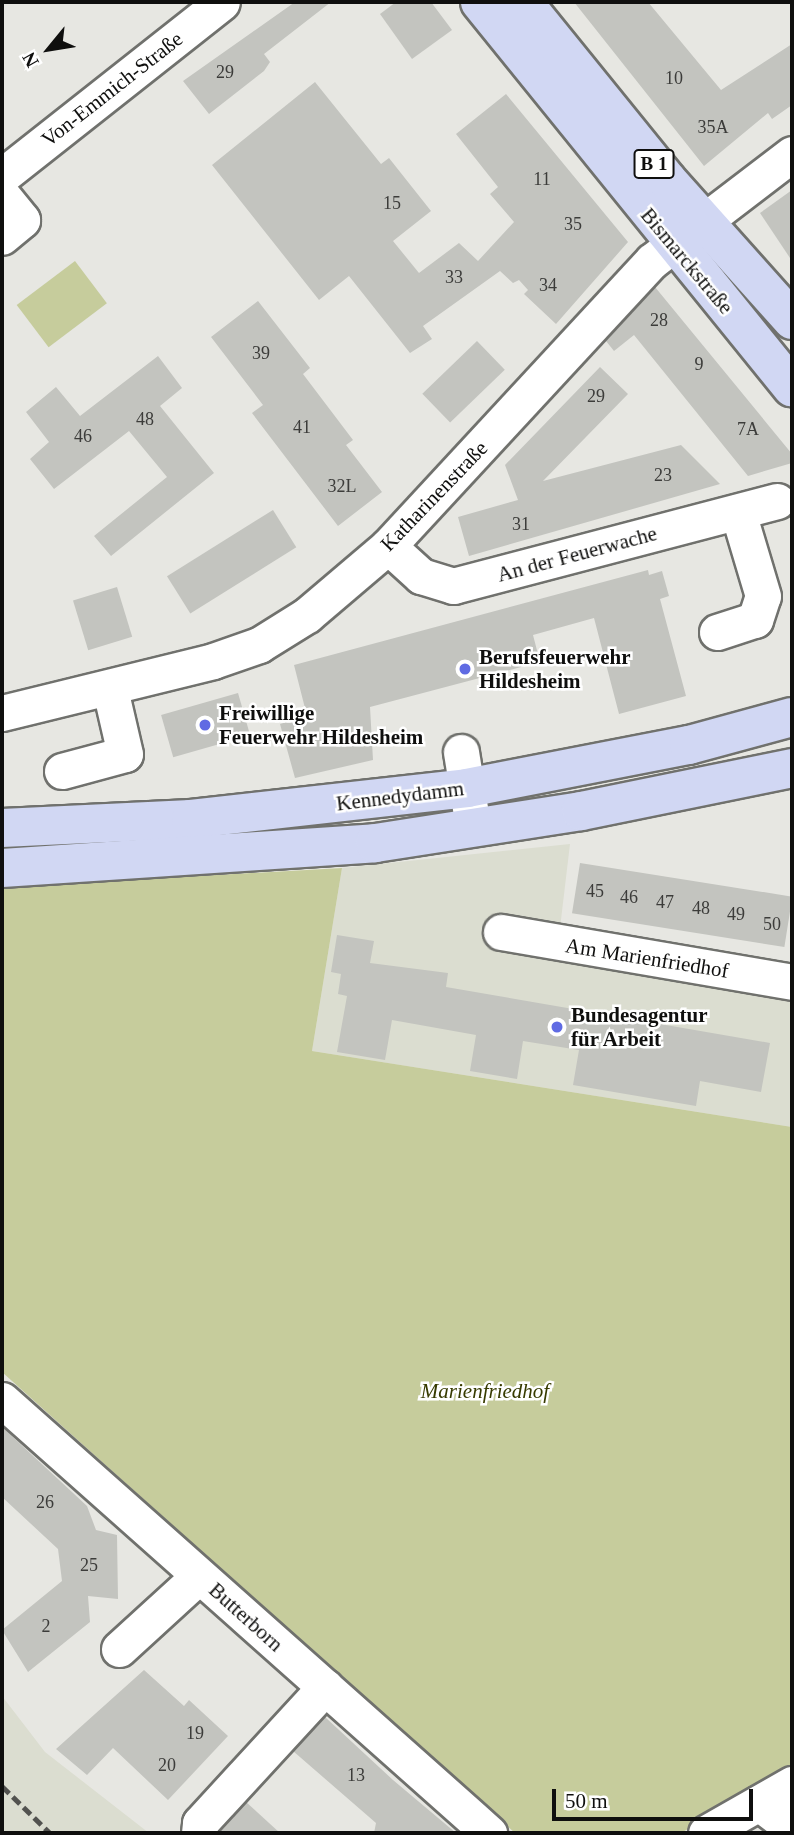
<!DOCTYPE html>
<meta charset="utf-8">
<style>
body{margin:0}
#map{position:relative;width:794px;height:1835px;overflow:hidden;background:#e7e7e2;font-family:"Times New Roman",serif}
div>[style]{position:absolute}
.built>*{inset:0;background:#dbddd0}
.green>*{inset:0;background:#c6cc9c;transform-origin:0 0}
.building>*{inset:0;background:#c3c4bf;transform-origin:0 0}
.roads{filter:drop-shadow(2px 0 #70716d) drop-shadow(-2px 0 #70716d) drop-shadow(0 2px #70716d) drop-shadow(0 -2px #70716d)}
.minor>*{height:35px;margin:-17.5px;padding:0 17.5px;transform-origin:17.5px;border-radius:17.5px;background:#fff}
.major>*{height:38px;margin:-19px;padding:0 19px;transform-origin:19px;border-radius:19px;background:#d1d7f3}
.rail>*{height:5px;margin-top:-2.5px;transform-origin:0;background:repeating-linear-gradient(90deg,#52524f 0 10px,transparent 0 15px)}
.dots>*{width:19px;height:19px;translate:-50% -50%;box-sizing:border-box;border:4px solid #fff;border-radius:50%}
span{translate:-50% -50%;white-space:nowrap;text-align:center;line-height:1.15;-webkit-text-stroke:5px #fff;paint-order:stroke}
.number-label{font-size:18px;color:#3c3c3a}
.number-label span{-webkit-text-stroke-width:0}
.shield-label span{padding:2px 5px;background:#fff;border:2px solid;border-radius:5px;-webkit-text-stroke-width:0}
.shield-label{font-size:19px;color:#0f0f0e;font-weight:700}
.street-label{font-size:21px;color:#0f0f0e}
.poi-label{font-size:21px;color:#0f0f0e;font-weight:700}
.left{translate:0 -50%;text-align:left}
.park-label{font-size:21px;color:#373b00;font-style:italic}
.frame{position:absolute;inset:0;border:4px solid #0f0f0e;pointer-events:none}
.north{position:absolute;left:14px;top:14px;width:70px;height:70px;-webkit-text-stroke:5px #fff;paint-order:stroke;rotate:240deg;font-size:19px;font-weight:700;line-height:28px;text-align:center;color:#0f0f0e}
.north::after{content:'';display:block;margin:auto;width:24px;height:32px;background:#0f0f0e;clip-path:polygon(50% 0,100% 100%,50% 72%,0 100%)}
.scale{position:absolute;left:552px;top:1789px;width:201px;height:32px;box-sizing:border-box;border:4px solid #0f0f0e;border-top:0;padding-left:9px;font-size:21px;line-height:24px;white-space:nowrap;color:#0f0f0e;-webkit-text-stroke:5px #fff;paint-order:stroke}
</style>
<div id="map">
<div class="built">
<i style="clip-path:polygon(570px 844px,558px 945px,792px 989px,792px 1127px,312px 1051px,342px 868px)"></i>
<i style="clip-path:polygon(2px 1696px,45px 1752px,149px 1833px,2px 1833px)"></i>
</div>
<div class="green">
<i style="left:75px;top:261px;width:53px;height:73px;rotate:53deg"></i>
<i style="clip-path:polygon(342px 868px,312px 1051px,792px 1127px,792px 1768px,681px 1833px,515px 1833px,2px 1372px,2px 887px)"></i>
</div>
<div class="building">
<i style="clip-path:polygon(295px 2px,331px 2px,264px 54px,270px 62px,264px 71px,209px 114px,183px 81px)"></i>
<i style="clip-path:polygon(396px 2px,431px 2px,452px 30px,412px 59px,380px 14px)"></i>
<i style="clip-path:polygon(574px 2px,648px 2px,721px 90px,792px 44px,792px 105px,772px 119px,768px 113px,704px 166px)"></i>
<i style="clip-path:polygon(315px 82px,381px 164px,389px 158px,431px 211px,393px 241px,419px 273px,459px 243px,478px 261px,514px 222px,490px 194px,498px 187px,456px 134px,506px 94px,628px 242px,556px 324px,524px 294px,528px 290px,519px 280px,513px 283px,500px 271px,423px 326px,432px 339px,410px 353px,349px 276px,319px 300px,212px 165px)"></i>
<i style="clip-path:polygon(792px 190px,792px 261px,760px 213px)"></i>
<i style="clip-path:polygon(655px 287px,792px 454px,792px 463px,748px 476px,634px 335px,614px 351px,606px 341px)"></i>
<i style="clip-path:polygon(258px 301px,310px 368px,303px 374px,353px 440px,346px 445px,382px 492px,338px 526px,252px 413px,263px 405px,211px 337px)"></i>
<i style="left:477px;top:341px;width:40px;height:76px;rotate:46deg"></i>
<i style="clip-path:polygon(158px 356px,182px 388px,160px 406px,214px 473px,111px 556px,94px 536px,167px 477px,129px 431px,54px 489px,30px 459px,49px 442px,26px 412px,56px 387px,80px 416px)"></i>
<i style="clip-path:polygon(600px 367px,628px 394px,543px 481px,681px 445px,720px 484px,469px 556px,458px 517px,518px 500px,505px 465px)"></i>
<i style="left:273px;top:510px;width:44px;height:125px;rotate:58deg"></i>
<i style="clip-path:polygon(648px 570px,649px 575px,662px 571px,669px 596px,660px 599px,686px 696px,619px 714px,594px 618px,533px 635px,540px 662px,370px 707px,373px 760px,295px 778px,280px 724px,307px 716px,294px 665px)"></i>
<i style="left:117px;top:587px;width:52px;height:46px;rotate:73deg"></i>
<i style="left:238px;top:693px;width:44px;height:80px;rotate:74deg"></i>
<i style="left:580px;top:863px;width:215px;height:51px;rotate:9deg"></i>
<i style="clip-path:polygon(337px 935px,374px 941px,370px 963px,448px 973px,446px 987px,770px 1043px,761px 1092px,700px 1081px,696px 1106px,573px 1085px,579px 1050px,523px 1041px,517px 1079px,470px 1071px,476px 1035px,392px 1020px,385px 1060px,337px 1052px,347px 996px,338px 994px,341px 974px,331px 972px)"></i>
<i style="clip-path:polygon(2px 1427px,87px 1506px,96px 1530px,117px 1535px,118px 1599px,88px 1596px,90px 1622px,28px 1672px,2px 1630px,62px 1581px,58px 1549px,2px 1497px)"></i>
<i style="clip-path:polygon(144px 1670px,184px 1706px,189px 1700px,228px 1736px,168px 1800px,113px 1748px,87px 1775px,56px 1749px)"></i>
<i style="clip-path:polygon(325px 1717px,393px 1780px,456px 1833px,374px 1833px,376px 1823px,293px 1751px)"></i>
<i style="clip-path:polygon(246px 1802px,280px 1833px,219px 1833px)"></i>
</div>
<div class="roads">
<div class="minor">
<i style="left:2px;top:176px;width:280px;rotate:-38.3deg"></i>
<i style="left:2px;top:195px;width:32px;rotate:51deg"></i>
<i style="left:22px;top:220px;width:26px;rotate:140deg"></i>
<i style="left:388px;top:546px;width:45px;rotate:42.3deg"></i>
<i style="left:421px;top:576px;width:34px;rotate:17deg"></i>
<i style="left:453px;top:586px;width:335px;rotate:-14.7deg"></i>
<i style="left:717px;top:632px;width:40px;rotate:-18deg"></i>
<i style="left:755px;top:620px;width:25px;rotate:-72deg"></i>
<i style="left:763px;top:596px;width:88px;rotate:-106.6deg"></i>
<i style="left:2px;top:713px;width:217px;rotate:-13.8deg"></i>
<i style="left:213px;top:661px;width:49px;rotate:-19.2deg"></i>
<i style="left:259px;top:645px;width:57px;rotate:-32deg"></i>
<i style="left:307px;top:615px;width:106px;rotate:-40.4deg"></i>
<i style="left:388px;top:546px;width:388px;rotate:-47.2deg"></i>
<i style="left:652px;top:261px;width:176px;rotate:-37.4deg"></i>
<i style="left:461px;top:752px;width:76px;rotate:80.9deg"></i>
<i style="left:62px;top:771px;width:65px;rotate:-15.1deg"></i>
<i style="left:125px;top:754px;width:67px;rotate:-103deg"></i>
<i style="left:501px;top:932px;width:295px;rotate:9.7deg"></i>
<i style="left:2px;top:1400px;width:652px;rotate:41.64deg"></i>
<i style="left:119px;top:1649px;width:108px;rotate:-42.4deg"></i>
<i style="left:759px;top:1803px;width:41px;rotate:37.1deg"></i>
<i style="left:199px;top:1833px;width:10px;rotate:-84deg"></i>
<i style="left:200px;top:1823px;width:185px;rotate:-47.4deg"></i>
<i style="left:706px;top:1833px;width:99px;rotate:-29.7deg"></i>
</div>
<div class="major">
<i style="left:480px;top:2px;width:496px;rotate:51deg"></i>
<i style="left:523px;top:2px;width:229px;rotate:51deg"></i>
<i style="left:667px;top:180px;width:188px;rotate:48.2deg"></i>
<i style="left:2px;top:828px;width:189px;rotate:-2.7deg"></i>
<i style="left:191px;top:819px;width:278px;rotate:-6.4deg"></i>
<i style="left:467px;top:788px;width:226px;rotate:-11deg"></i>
<i style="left:689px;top:745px;width:107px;rotate:-15.2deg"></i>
<i style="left:2px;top:868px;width:374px;rotate:-3.8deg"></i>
<i style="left:375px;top:843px;width:208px;rotate:-8.8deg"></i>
<i style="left:581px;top:811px;width:215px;rotate:-11.5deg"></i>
</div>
</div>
<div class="rail">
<i style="left:2px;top:1786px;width:67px;rotate:44.4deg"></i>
</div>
<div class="dots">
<i style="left:465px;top:669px;background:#606be3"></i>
<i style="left:205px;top:725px;background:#606be3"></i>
<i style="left:557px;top:1027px;background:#606be3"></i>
</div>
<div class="number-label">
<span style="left:225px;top:72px">29</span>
<span style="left:674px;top:78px">10</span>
<span style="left:713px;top:127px">35A</span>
<span style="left:542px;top:179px">11</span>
<span style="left:392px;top:203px">15</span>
<span style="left:573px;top:224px">35</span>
<span style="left:454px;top:277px">33</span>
<span style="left:548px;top:285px">34</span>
<span style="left:659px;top:320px">28</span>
<span style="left:261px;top:353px">39</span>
<span style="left:699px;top:364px">9</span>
<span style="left:596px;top:396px">29</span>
<span style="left:145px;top:419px">48</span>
<span style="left:302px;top:427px">41</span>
<span style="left:748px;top:429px">7A</span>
<span style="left:83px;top:436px">46</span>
<span style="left:663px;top:475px">23</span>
<span style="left:342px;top:486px">32L</span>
<span style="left:521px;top:524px">31</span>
<span style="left:595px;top:891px">45</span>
<span style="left:629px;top:897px">46</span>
<span style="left:665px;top:902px">47</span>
<span style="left:701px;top:908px">48</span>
<span style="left:736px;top:914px">49</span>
<span style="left:772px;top:924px">50</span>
<span style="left:45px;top:1502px">26</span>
<span style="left:89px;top:1565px">25</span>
<span style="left:46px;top:1626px">2</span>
<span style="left:195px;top:1733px">19</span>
<span style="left:167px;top:1765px">20</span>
<span style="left:356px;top:1775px">13</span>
</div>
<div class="shield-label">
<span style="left:654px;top:164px">B 1</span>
</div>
<div class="street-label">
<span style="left:112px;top:89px;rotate:-38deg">Von-Emmich-Straße</span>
<span style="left:687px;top:261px;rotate:50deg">Bismarckstraße</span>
<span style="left:434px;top:496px;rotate:-46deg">Katharinenstraße</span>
<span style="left:577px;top:554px;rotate:-15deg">An der Feuerwache</span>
<span style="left:400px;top:796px;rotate:-7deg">Kennedydamm</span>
<span style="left:647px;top:958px;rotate:9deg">Am Marienfriedhof</span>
<span style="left:246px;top:1617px;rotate:42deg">Butterborn</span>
</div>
<div class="poi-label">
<span class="left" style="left:479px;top:669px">Berufsfeuerwehr<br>Hildesheim</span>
<span class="left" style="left:219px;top:725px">Freiwillige<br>Feuerwehr Hildesheim</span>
<span class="left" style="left:571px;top:1027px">Bundesagentur<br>für Arbeit</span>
</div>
<div class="park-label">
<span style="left:485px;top:1391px">Marienfriedhof</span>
</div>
<div class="frame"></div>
<div class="north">N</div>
<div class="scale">50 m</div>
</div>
